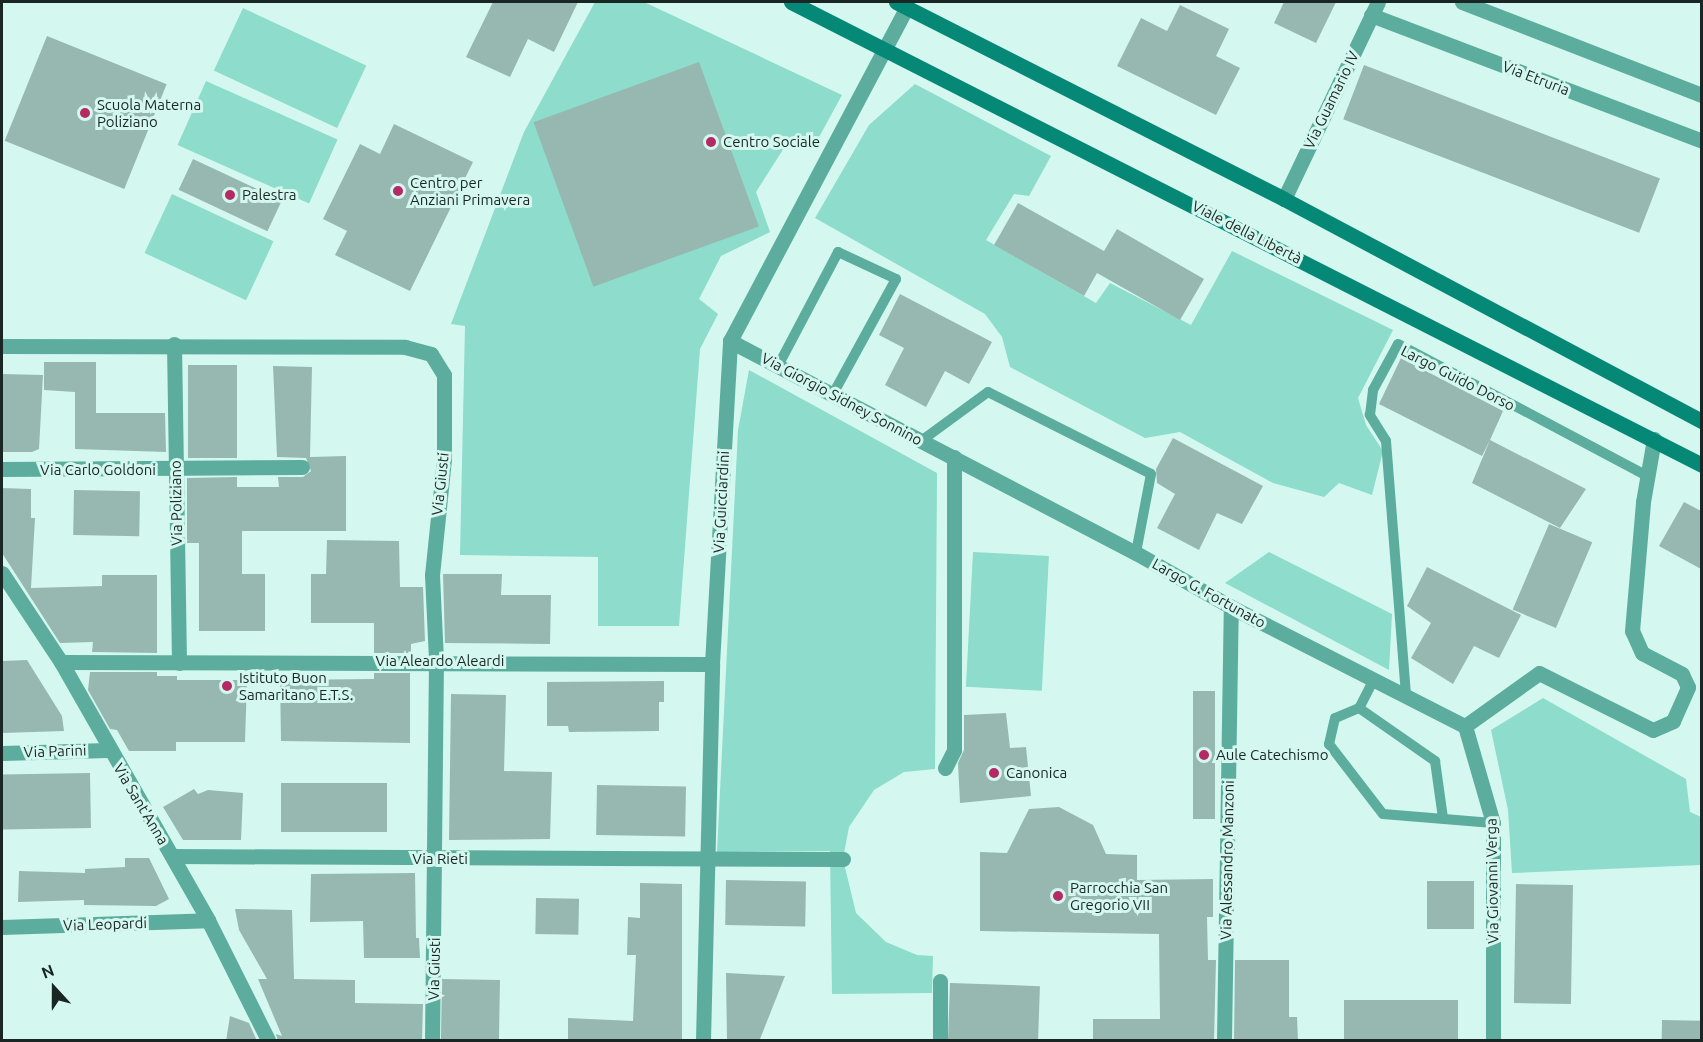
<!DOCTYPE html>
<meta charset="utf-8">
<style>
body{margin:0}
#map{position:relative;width:1703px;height:1042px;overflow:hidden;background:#d4f8f0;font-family:Ubuntu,sans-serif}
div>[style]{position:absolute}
.green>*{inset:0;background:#8ddccc;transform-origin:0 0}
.building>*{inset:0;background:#96b8b0;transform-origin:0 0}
.lane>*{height:10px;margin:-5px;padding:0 5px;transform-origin:5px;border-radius:5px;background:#5cad9e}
.street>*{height:15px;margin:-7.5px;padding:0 7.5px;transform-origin:7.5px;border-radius:7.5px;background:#5cad9e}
.secondary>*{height:15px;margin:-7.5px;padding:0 7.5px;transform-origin:7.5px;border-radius:7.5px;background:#068877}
.dots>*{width:16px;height:16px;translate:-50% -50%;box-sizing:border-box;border:3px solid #d4f8f0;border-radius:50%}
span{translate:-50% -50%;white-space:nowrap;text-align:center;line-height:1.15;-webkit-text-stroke:6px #d4f8f0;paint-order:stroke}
.street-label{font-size:15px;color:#192623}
.poi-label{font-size:15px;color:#192623}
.left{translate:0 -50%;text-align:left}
.frame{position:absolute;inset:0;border:3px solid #192623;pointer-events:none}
.north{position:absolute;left:24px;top:958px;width:60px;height:60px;-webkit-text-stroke:4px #d4f8f0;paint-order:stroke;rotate:339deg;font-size:16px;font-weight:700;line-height:24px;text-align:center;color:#192623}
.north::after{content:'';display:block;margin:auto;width:21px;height:27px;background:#192623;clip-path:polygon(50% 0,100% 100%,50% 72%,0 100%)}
</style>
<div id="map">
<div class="green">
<i style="clip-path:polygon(595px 2px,644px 2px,842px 95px,812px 150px,789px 140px,756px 192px,770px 232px,721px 256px,699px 299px,718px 314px,700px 349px,679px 626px,598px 626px,598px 557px,460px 555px,465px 326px,451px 324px,524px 132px)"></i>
<i style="left:243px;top:8px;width:136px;height:69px;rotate:25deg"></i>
<i style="left:206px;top:81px;width:144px;height:70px;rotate:24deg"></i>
<i style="clip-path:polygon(915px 84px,1051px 156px,1029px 196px,1014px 194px,986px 240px,1096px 303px,1110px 283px,1191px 325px,1232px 251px,1393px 330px,1358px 398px,1366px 425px,1383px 451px,1372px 495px,1339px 483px,1324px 497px,1273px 483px,1180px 432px,1145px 438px,1010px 367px,1002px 337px,985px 314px,815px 218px,869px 125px)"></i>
<i style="left:172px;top:194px;width:112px;height:65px;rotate:25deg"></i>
<i style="clip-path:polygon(749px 370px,937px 473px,935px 769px,904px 772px,874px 790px,849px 827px,843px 859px,856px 913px,886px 942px,917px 955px,933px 956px,932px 993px,832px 994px,830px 851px,717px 852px,738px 430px)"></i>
<i style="left:973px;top:552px;width:76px;height:135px;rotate:3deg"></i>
<i style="clip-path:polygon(1269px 552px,1392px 614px,1389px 670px,1225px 583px)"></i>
<i style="clip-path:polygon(1543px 698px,1686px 779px,1690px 812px,1701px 817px,1701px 865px,1512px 873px,1508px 810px,1491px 730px)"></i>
</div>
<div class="building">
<i style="clip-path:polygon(493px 2px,578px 2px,554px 52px,528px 39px,510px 77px,466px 57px)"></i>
<i style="clip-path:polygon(1284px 2px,1336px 2px,1316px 43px,1274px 23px)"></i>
<i style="clip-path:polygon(1180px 5px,1229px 29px,1216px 56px,1240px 68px,1216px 115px,1117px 66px,1141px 18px,1167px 31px)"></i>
<i style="left:47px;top:36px;width:129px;height:113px;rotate:22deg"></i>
<i style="left:699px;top:62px;width:175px;height:176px;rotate:70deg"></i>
<i style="left:1364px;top:65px;width:317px;height:58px;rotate:21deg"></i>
<i style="clip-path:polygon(394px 124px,473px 162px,410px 291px,335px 255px,347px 231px,323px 219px,360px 144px,380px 154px)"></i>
<i style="left:193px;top:159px;width:98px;height:34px;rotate:25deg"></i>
<i style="clip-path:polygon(1018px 203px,1104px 251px,1117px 229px,1204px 279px,1180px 320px,1097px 273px,1084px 296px,994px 245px)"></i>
<i style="clip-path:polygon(900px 294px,992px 342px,969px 384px,945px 371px,926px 407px,885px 385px,904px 348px,879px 335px)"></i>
<i style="clip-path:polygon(1401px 358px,1503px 411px,1490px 440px,1586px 489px,1560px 528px,1472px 483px,1490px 440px,1482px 456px,1379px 404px)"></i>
<i style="clip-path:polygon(44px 362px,96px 362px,96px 413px,165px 413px,166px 452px,75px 449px,75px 392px,44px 390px)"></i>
<i style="left:188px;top:365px;width:49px;height:93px"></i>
<i style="clip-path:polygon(273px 366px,312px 367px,310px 457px,346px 456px,346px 531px,242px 531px,242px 574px,265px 574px,265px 631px,199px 631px,199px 543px,187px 543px,187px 478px,237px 477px,237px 487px,279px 487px,278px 477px,303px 477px,311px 471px,306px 458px,277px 457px)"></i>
<i style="clip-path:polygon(2px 374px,43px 375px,39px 449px,32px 452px,2px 452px)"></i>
<i style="clip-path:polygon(1173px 438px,1263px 486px,1242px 524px,1217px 513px,1199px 550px,1157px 528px,1175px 494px,1157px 483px,1156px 469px)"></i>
<i style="clip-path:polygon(2px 488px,31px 489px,31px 518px,35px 518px,31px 588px,102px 586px,102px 575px,157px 575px,157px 653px,92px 652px,93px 642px,60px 643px,2px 553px)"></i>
<i style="left:74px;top:490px;width:66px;height:45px;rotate:1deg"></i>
<i style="clip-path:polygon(1684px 502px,1701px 511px,1701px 569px,1659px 546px)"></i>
<i style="left:1549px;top:524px;width:47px;height:93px;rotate:23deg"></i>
<i style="clip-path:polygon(327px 540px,399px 541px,400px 587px,423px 587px,425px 641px,411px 644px,411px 653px,374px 653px,374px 623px,311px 623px,311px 574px,326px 574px)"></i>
<i style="clip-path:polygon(1427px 567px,1521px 615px,1499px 658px,1474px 646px,1453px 684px,1411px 658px,1431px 623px,1407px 606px)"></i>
<i style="clip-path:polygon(443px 574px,502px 574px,501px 595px,551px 595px,550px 644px,445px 643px)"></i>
<i style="clip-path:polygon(27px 660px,62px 716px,64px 731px,2px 733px,2px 661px)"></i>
<i style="clip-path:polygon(90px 672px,157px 672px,157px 676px,177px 676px,177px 680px,247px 680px,245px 742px,176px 742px,176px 751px,129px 751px,117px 730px,110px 729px,88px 690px)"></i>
<i style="clip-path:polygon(374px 673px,410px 673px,410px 743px,281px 741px,280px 680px,374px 679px)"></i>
<i style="clip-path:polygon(664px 681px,664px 702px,659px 702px,659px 731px,569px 732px,568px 726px,547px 726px,547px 682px)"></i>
<i style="left:1193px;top:691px;width:22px;height:128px"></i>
<i style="clip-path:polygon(451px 694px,506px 695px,504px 771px,552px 772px,550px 839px,449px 840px)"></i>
<i style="clip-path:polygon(1006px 713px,1010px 748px,1026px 747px,1031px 796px,960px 803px,958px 763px,964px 750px,964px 715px)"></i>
<i style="left:90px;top:773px;width:55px;height:88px;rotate:89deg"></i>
<i style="left:387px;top:783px;width:49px;height:106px;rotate:90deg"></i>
<i style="left:597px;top:785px;width:89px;height:50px;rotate:1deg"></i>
<i style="clip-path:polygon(194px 789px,198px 794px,208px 790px,243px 793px,241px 840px,183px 840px,163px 807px)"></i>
<i style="clip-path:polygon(1059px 807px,1093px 825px,1106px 854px,1137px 855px,1137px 880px,1213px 879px,1213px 917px,1207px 917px,1208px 960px,1216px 960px,1214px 1041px,1093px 1041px,1093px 1019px,1160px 1019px,1159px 934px,980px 931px,980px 852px,1007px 853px,1029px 809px)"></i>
<i style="clip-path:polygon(125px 858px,149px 858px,169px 899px,156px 906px,84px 905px,84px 900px,18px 902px,19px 871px,85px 873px,85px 869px,125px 867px)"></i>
<i style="clip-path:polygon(415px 873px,416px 938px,419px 938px,420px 958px,364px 958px,363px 921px,310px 922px,311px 874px)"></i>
<i style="left:726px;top:880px;width:80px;height:45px;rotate:1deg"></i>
<i style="left:1474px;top:881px;width:48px;height:47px;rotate:90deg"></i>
<i style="clip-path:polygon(640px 883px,682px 884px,682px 1041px,568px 1041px,568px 1018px,633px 1021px,636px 955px,627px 955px,628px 917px,640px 918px)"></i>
<i style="left:1516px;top:884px;width:57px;height:119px;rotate:1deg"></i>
<i style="left:536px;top:898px;width:43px;height:36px;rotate:1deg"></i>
<i style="clip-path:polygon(235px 909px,292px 910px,294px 979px,355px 980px,355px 1003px,423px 1004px,422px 1041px,278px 1041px,276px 1034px,282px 1036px,258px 979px,267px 979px,239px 930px)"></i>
<i style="clip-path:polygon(1235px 960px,1289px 960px,1289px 1017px,1297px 1017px,1298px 1041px,1234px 1041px)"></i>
<i style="clip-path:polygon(726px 973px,785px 976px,760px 1039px,727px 1039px)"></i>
<i style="left:442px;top:979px;width:58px;height:62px;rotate:1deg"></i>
<i style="left:950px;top:983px;width:90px;height:58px;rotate:2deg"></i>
<i style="left:1458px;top:1000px;width:41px;height:114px;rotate:90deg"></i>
<i style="clip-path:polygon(230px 1016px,249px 1023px,257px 1041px,226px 1041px)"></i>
<i style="left:1662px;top:1020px;width:39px;height:21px;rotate:1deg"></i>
</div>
<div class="lane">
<i style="left:778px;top:366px;width:129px;rotate:-62.2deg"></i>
<i style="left:838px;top:252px;width:64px;rotate:25deg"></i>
<i style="left:896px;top:279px;width:131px;rotate:118.7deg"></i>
<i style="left:921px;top:441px;width:83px;rotate:-36.2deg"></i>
<i style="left:988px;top:392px;width:182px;rotate:26.7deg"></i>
<i style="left:1151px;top:474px;width:80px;rotate:100.8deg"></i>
<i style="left:1374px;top:679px;width:33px;rotate:117deg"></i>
<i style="left:1359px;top:708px;width:26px;rotate:157deg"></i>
<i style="left:1335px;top:718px;width:27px;rotate:103deg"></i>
<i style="left:1329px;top:744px;width:88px;rotate:52.4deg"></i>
<i style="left:1383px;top:814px;width:110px;rotate:4.7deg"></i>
<i style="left:1406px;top:695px;width:255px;rotate:-94.5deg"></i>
<i style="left:1386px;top:441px;width:31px;rotate:-122deg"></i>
<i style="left:1370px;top:415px;width:25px;rotate:-83deg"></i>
<i style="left:1373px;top:390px;width:52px;rotate:-61.5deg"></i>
<i style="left:1398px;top:344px;width:282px;rotate:27.9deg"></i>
<i style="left:1359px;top:708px;width:93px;rotate:34.9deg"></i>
<i style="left:1435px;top:761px;width:58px;rotate:82deg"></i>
</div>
<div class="street">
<i style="left:1462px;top:2px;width:257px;rotate:21.2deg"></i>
<i style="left:1371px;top:15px;width:354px;rotate:20.8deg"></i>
<i style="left:1284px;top:199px;width:218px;rotate:-64.5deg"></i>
<i style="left:730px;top:341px;width:458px;rotate:27.6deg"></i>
<i style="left:1136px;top:553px;width:109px;rotate:29.6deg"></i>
<i style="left:1231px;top:607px;width:263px;rotate:27deg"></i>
<i style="left:174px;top:344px;width:319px;rotate:89.1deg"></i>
<i style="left:2px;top:346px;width:403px;rotate:0.1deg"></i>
<i style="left:405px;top:347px;width:27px;rotate:15deg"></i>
<i style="left:431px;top:354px;width:25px;rotate:58deg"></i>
<i style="left:444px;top:375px;width:84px;rotate:90deg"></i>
<i style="left:444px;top:459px;width:117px;rotate:95.9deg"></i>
<i style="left:432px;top:575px;width:85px;rotate:87.3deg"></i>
<i style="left:436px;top:660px;width:380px;rotate:90.6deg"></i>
<i style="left:2px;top:469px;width:300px;rotate:-0.4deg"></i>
<i style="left:2px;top:573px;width:107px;rotate:56.5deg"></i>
<i style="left:61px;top:662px;width:297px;rotate:60.3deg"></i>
<i style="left:208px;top:920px;width:134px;rotate:63.4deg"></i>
<i style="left:61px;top:662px;width:651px;rotate:0.18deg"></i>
<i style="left:1465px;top:726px;width:91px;rotate:-35.6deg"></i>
<i style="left:1539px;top:673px;width:127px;rotate:26.6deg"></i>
<i style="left:1653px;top:730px;width:22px;rotate:-24deg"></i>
<i style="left:1673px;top:721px;width:37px;rotate:-66deg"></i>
<i style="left:1688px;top:687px;width:14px;rotate:-115deg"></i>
<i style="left:1682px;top:674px;width:45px;rotate:-152.3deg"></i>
<i style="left:1642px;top:653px;width:24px;rotate:-114deg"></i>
<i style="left:1632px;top:631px;width:129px;rotate:-85.1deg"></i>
<i style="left:1643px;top:502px;width:64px;rotate:-80.1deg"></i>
<i style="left:1465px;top:726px;width:101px;rotate:73.9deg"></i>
<i style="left:1493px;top:823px;width:217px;rotate:90deg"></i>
<i style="left:2px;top:753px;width:106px;rotate:-1.6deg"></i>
<i style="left:945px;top:768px;width:20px;rotate:-63deg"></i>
<i style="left:954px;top:750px;width:293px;rotate:-90deg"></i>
<i style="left:172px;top:856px;width:671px;rotate:0.26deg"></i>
<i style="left:2px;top:927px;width:206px;rotate:-1.9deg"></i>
<i style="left:703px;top:1040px;width:376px;rotate:-88.6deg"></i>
<i style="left:712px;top:664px;width:324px;rotate:-86.8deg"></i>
<i style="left:730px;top:341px;width:378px;rotate:-62.1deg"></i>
<i style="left:940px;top:1040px;width:59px;rotate:-90deg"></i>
<i style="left:1224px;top:1040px;width:433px;rotate:-89.1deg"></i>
</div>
<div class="secondary">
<i style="left:791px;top:2px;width:1022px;rotate:26.94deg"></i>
<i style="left:896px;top:2px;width:435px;rotate:26.9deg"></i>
<i style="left:1284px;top:199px;width:473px;rotate:28deg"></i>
</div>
<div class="dots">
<i style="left:85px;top:113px;background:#b52a65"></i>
<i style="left:711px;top:142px;background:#b52a65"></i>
<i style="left:398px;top:191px;background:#b52a65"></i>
<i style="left:230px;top:195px;background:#b52a65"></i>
<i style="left:227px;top:686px;background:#b52a65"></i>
<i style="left:1204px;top:755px;background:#b52a65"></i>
<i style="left:994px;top:773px;background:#b52a65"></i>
<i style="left:1058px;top:896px;background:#b52a65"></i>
</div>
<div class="street-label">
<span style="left:1536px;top:78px;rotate:21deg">Via Etruria</span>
<span style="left:1331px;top:100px;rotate:-64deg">Via Guamario IV</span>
<span style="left:1247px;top:232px;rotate:27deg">Viale della Libertà</span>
<span style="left:1458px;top:378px;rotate:27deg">Largo Guido Dorso</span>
<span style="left:842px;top:399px;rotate:28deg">Via Giorgio Sidney Sonnino</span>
<span style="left:98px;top:470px">Via Carlo Goldoni</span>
<span style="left:440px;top:484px;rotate:-84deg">Via Giusti</span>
<span style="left:721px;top:502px;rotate:-87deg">Via Guicciardini</span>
<span style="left:176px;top:503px;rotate:-91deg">Via Poliziano</span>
<span style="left:1209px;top:593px;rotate:29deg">Largo G. Fortunato</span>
<span style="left:440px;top:661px">Via Aleardo Aleardi</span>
<span style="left:55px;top:751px;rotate:-2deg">Via Parini</span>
<span style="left:141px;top:804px;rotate:59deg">Via Sant'Anna</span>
<span style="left:440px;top:859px">Via Rieti</span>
<span style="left:1227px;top:860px;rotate:-89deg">Via Alessandro Manzoni</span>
<span style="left:1492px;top:881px;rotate:-91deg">Via Giovanni Verga</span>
<span style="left:105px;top:924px;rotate:-2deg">Via Leopardi</span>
<span style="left:434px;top:969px;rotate:-89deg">Via Giusti</span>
</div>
<div class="poi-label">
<span class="left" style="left:97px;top:113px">Scuola Materna<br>Poliziano</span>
<span class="left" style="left:723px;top:142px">Centro Sociale</span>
<span class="left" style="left:410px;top:191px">Centro per<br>Anziani Primavera</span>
<span class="left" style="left:242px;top:195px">Palestra</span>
<span class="left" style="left:239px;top:686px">Istituto Buon<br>Samaritano E.T.S.</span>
<span class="left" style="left:1216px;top:755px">Aule Catechismo</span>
<span class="left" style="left:1006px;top:773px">Canonica</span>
<span class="left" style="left:1070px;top:896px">Parrocchia San<br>Gregorio VII</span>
</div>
<div class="frame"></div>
<div class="north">N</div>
</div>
